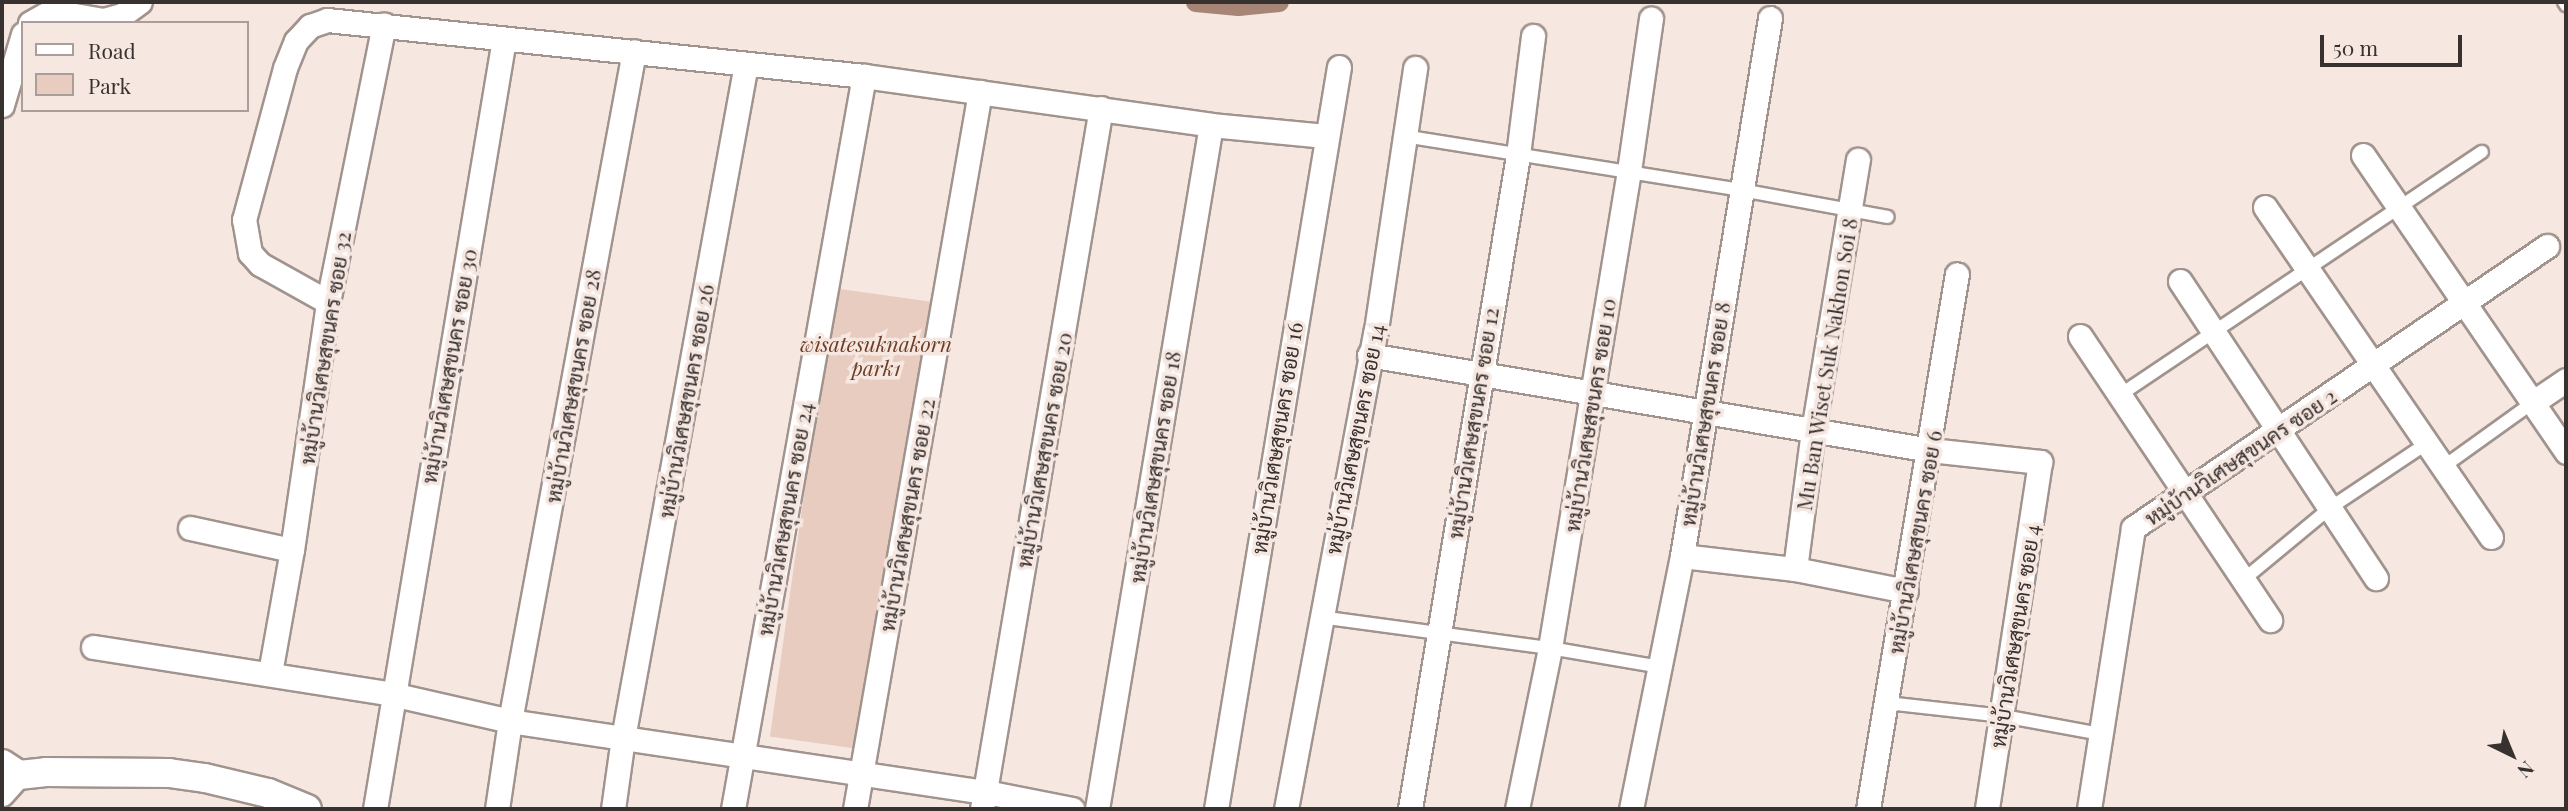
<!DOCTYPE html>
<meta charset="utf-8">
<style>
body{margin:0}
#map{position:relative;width:2568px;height:811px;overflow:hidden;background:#f6e7e1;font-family:"Playfair Display",Sarabun,serif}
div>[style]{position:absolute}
.green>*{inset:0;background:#e7ccbf;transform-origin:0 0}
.canal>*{height:19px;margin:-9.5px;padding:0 9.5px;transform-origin:9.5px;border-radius:9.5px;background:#a78576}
.roads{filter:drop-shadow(2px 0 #a1938d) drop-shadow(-2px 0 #a1938d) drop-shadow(0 2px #a1938d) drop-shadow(0 -2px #a1938d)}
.service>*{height:12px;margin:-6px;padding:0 6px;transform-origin:6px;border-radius:6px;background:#fff}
.minor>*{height:23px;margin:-11.5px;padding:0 11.5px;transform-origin:11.5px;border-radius:11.5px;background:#fff}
.tertiary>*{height:28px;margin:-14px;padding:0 14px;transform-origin:14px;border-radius:14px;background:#fff}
span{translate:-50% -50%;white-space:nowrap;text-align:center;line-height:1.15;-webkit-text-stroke:7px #f6e7e1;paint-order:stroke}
.park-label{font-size:21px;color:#6e3e27;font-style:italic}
.street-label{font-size:21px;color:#37312f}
.frame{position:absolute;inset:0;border:4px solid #37312f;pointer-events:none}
.legend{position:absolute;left:21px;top:21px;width:228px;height:91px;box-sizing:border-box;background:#f6e7e1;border:2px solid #aa9e9a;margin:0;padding:9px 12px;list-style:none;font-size:21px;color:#37312f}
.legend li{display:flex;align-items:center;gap:14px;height:35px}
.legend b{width:35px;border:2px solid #aa9e9a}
.north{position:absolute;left:2477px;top:720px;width:70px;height:70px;-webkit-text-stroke:5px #f6e7e1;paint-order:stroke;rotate:137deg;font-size:19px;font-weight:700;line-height:28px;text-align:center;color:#37312f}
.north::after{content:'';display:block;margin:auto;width:24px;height:32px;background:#37312f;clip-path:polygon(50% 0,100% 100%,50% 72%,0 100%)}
.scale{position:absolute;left:2320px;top:35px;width:142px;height:32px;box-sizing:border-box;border:4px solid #37312f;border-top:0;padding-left:9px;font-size:21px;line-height:24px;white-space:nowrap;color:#37312f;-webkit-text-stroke:5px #f6e7e1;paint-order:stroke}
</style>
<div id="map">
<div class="green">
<i style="left:833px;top:288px;width:108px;height:453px;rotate:8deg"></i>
</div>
<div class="canal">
<i style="left:1195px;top:2px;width:43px;rotate:5.3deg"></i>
<i style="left:1238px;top:6px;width:41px;rotate:-5.6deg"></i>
</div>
<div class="roads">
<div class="service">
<i style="left:2564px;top:2px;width:4px;rotate:56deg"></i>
<i style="left:1404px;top:136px;width:341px;rotate:9.1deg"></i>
<i style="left:1741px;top:190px;width:149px;rotate:10.4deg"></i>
<i style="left:2120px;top:395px;width:436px;rotate:-33.9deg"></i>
<i style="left:2443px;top:467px;width:110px;rotate:-35.7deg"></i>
<i style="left:2243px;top:580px;width:113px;rotate:-39.6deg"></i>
<i style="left:2330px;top:508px;width:115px;rotate:-33.7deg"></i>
<i style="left:1320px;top:617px;width:232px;rotate:7.7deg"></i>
<i style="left:1550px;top:648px;width:113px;rotate:9.7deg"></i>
<i style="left:1887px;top:703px;width:117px;rotate:6.4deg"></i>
<i style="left:2003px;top:716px;width:100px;rotate:10.4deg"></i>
</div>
<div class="minor">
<i style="left:30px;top:23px;width:25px;rotate:-29deg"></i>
<i style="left:52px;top:11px;width:52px;rotate:10deg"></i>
<i style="left:103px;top:20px;width:20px;rotate:-15deg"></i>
<i style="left:122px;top:15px;width:22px;rotate:-36deg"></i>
<i style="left:2px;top:105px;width:74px;rotate:-73.5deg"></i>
<i style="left:2363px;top:155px;width:360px;rotate:55.6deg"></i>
<i style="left:2265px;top:207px;width:400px;rotate:55.6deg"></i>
<i style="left:2180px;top:281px;width:356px;rotate:56.6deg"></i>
<i style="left:328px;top:302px;width:78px;rotate:-150.8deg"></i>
<i style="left:260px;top:264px;width:15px;rotate:-132deg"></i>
<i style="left:250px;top:253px;width:34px;rotate:-100deg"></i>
<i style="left:244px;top:220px;width:157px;rotate:-74.9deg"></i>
<i style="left:285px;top:68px;width:29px;rotate:-68deg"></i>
<i style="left:296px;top:41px;width:21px;rotate:-47deg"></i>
<i style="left:310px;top:26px;width:18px;rotate:-19deg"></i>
<i style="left:327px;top:20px;width:540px;rotate:5.95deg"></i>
<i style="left:864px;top:76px;width:350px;rotate:8deg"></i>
<i style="left:1211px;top:125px;width:115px;rotate:5.5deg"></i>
<i style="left:2080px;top:336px;width:342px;rotate:56.2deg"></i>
<i style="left:1369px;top:355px;width:569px;rotate:9.61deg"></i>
<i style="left:1930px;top:450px;width:111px;rotate:6.2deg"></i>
<i style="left:2040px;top:462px;width:351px;rotate:98.7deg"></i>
<i style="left:2532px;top:403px;width:41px;rotate:-34.1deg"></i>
<i style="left:190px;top:528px;width:104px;rotate:12.2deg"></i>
<i style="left:1682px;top:556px;width:114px;rotate:6.6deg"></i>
<i style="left:1795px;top:569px;width:113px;rotate:11.2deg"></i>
<i style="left:1795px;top:569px;width:139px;rotate:-82.6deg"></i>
<i style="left:1813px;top:431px;width:275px;rotate:-80.6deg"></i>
<i style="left:93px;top:647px;width:303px;rotate:8.9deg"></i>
<i style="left:392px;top:694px;width:121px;rotate:12.9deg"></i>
<i style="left:510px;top:721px;width:481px;rotate:8.5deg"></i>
<i style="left:986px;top:792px;width:88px;rotate:11.2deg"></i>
<i style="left:270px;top:673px;width:125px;rotate:-79.9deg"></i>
<i style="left:292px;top:550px;width:251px;rotate:-81.7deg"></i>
<i style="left:328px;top:302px;width:283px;rotate:-78.6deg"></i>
<i style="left:2px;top:794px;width:25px;rotate:-48deg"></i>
<i style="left:375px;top:809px;width:781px;rotate:-80.49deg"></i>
<i style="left:497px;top:809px;width:89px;rotate:-81.6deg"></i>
<i style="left:510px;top:721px;width:681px;rotate:-79.51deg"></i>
<i style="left:613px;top:809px;width:72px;rotate:-82deg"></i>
<i style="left:623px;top:738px;width:685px;rotate:-79.66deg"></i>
<i style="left:733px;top:809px;width:745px;rotate:-79.87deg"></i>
<i style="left:855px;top:809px;width:728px;rotate:-80.11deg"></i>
<i style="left:982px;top:809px;width:711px;rotate:-80.37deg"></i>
<i style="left:1097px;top:809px;width:693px;rotate:-80.54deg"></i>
<i style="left:1216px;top:809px;width:752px;rotate:-80.59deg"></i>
<i style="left:1286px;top:809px;width:487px;rotate:-79.4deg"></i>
<i style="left:1376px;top:330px;width:265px;rotate:-81.5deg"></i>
<i style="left:1410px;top:809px;width:663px;rotate:-80.62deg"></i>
<i style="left:1518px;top:155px;width:120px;rotate:-82.8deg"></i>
<i style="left:1517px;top:809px;width:164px;rotate:-78.4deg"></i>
<i style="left:1550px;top:648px;width:483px;rotate:-80.6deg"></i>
<i style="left:1629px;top:171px;width:154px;rotate:-81.8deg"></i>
<i style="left:1631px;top:809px;width:258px;rotate:-78.6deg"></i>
<i style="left:1682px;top:556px;width:545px;rotate:-80.71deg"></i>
<i style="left:1868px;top:809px;width:542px;rotate:-80.56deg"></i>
<i style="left:2089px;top:809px;width:284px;rotate:-81.1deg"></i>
<i style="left:2133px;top:528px;width:501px;rotate:-34.26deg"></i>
</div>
<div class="tertiary">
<i style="left:2px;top:764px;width:20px;rotate:33deg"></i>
<i style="left:19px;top:775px;width:27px;rotate:-6deg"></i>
<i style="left:46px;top:772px;width:123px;rotate:0.5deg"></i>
<i style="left:169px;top:773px;width:36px;rotate:8deg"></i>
<i style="left:205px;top:778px;width:65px;rotate:13.4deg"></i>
<i style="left:268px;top:793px;width:42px;rotate:22.3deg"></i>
</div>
</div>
<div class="park-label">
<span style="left:876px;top:355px">wisatesuknakorn<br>park1</span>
</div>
<div class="street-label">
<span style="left:324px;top:348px;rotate:-81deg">หมู่บ้านวิเศษสุขนคร ซอย 32</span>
<span style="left:1826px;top:364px;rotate:-81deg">Mu Ban Wiset Suk Nakhon Soi 8</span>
<span style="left:448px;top:366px;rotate:-80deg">หมู่บ้านวิเศษสุขนคร ซอย 30</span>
<span style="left:572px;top:386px;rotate:-80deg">หมู่บ้านวิเศษสุขนคร ซอย 28</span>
<span style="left:685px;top:401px;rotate:-80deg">หมู่บ้านวิเศษสุขนคร ซอย 26</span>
<span style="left:1704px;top:414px;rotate:-81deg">หมู่บ้านวิเศษสุขนคร ซอย 8</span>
<span style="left:1589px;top:415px;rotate:-81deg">หมู่บ้านวิเศษสุขนคร ซอย 10</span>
<span style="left:1472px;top:423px;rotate:-81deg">หมู่บ้านวิเศษสุขนคร ซอย 12</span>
<span style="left:1276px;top:438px;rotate:-81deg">หมู่บ้านวิเศษสุขนคร ซอย 16</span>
<span style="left:1354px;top:439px;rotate:-79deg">หมู่บ้านวิเศษสุขนคร ซอย 14</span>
<span style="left:1043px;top:450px;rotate:-80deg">หมู่บ้านวิเศษสุขนคร ซอย 20</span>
<span style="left:2240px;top:456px;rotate:-34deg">หมู่บ้านวิเศษสุขนคร ซอย 2</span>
<span style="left:1154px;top:467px;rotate:-81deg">หมู่บ้านวิเศษสุขนคร ซอย 18</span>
<span style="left:906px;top:515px;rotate:-80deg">หมู่บ้านวิเศษสุขนคร ซอย 22</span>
<span style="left:784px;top:519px;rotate:-80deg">หมู่บ้านวิเศษสุขนคร ซอย 24</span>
<span style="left:1914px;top:542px;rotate:-80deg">หมู่บ้านวิเศษสุขนคร ซอย 6</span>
<span style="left:2014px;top:636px;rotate:-81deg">หมู่บ้านวิเศษสุขนคร ซอย 4</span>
</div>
<div class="frame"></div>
<ul class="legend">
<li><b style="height:9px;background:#fff"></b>Road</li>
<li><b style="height:19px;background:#e7ccbf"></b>Park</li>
</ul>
<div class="north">N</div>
<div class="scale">50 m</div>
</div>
